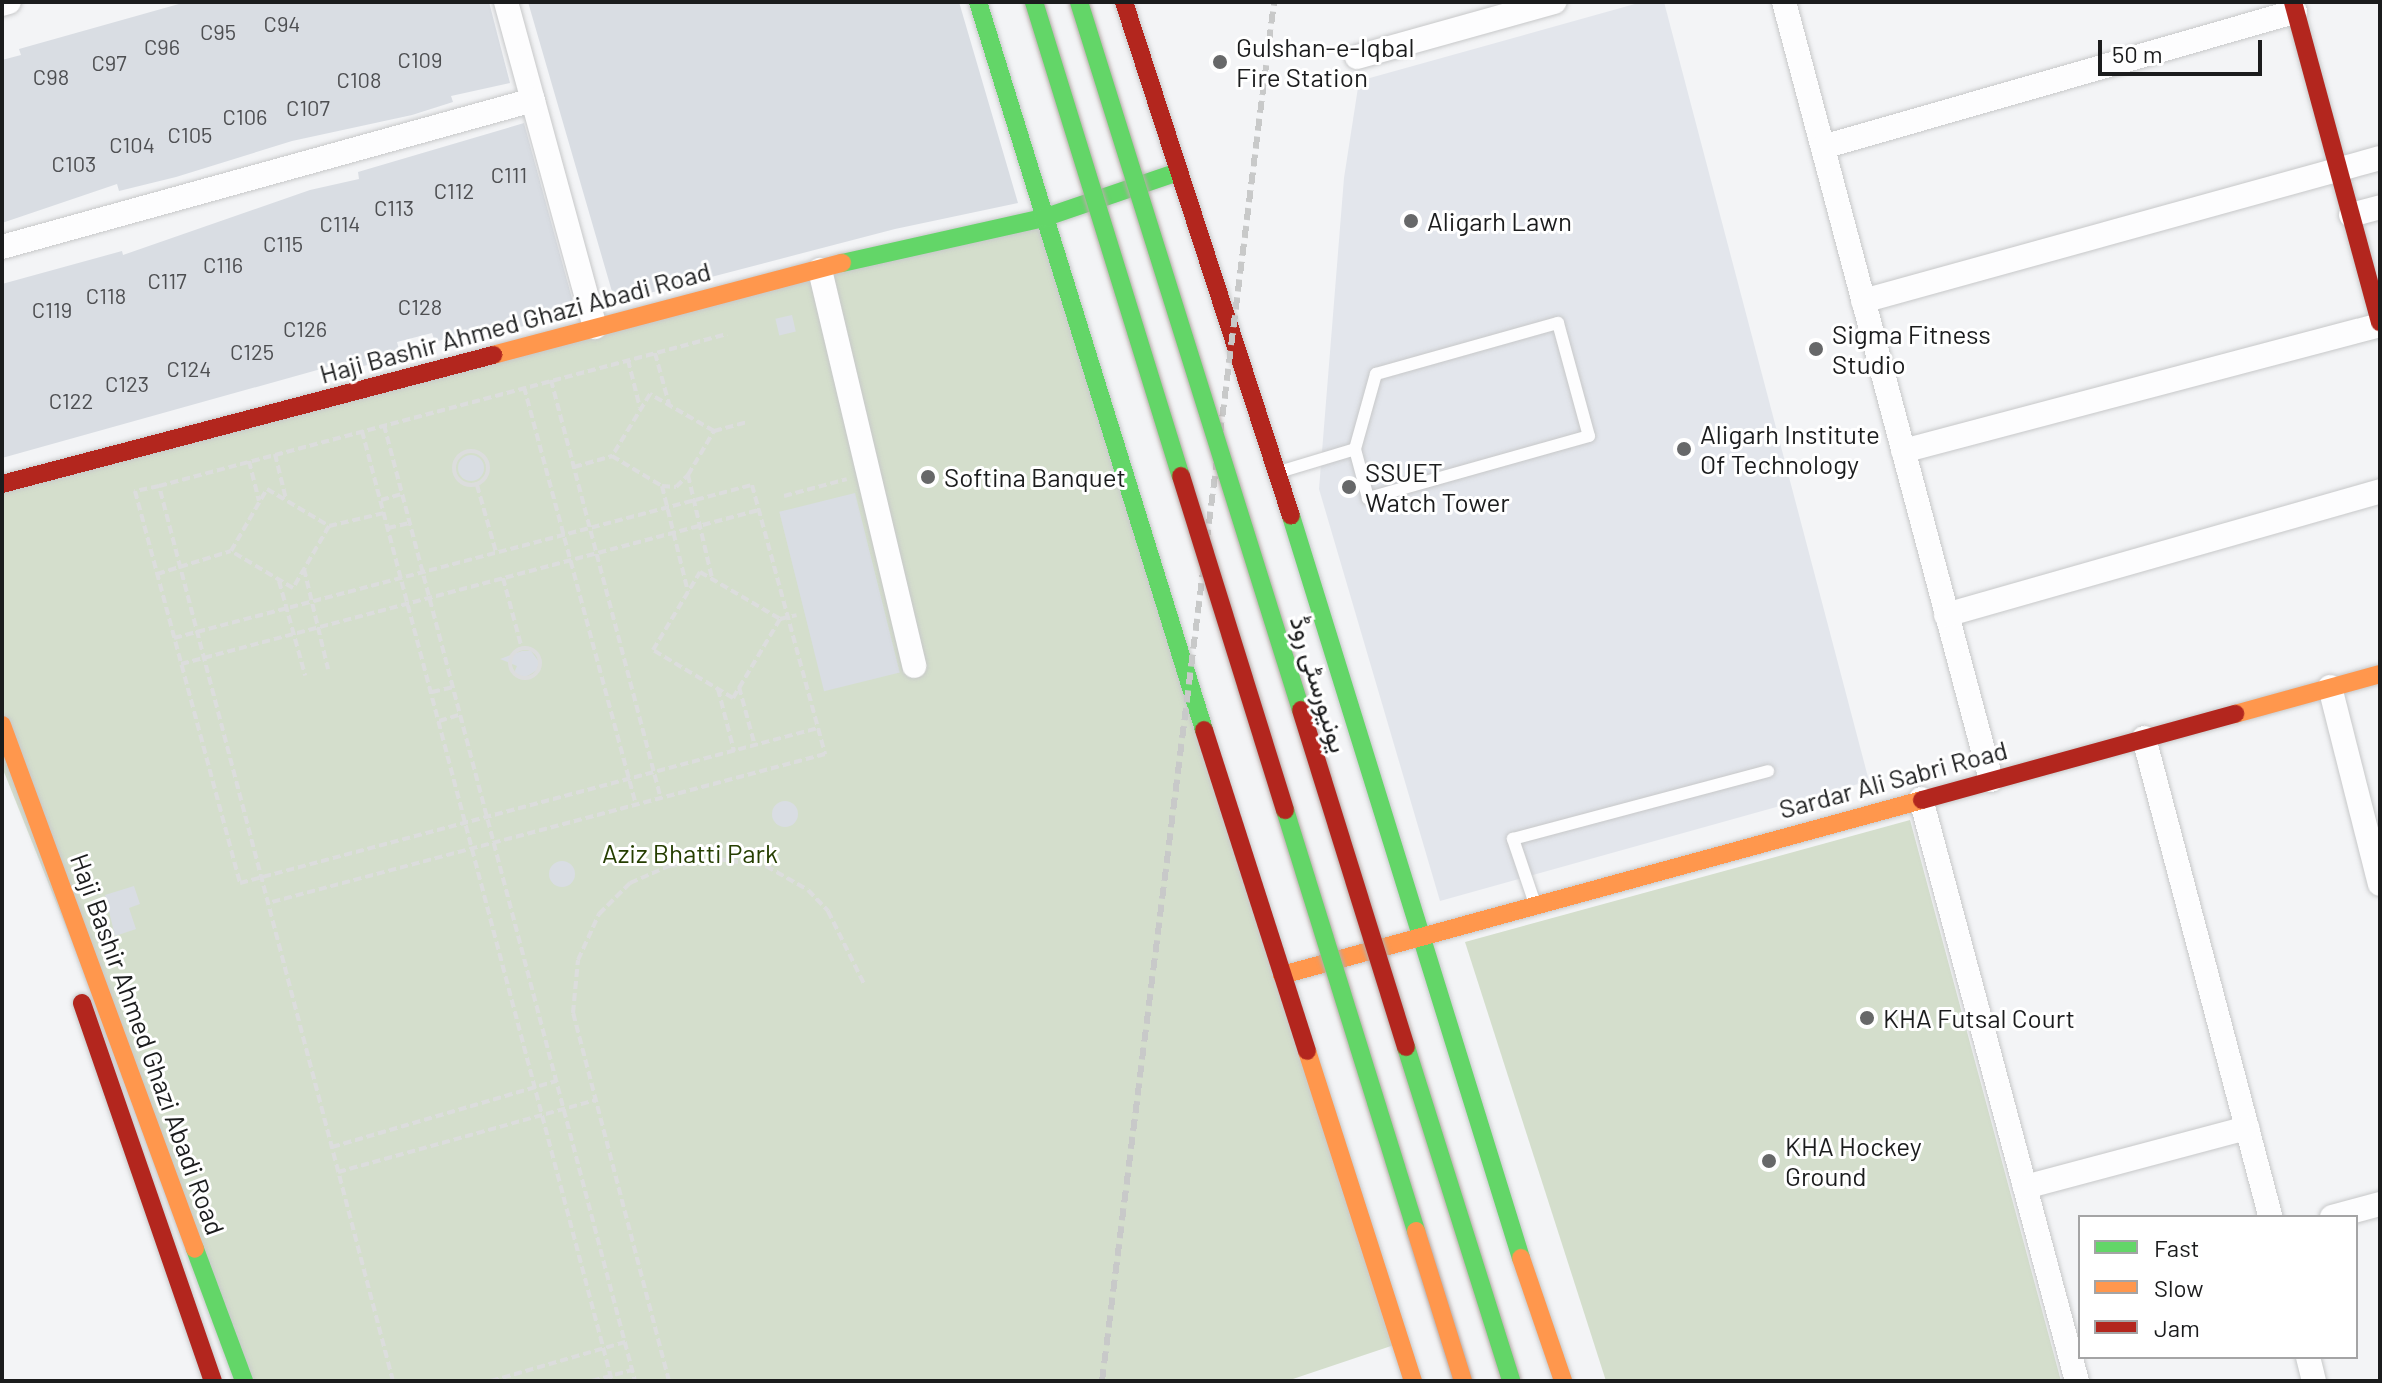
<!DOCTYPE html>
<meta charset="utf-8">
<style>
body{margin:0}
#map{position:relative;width:2382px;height:1383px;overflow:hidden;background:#f3f4f6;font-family:Barlow,Vazirmatn,sans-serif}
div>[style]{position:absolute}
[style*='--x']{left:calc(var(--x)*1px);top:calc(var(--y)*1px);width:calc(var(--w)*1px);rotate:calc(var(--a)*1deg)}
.built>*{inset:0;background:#e3e6ec}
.green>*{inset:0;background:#d4decc}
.building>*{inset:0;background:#d9dde3;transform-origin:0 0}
.round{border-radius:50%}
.path>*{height:4px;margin-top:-2px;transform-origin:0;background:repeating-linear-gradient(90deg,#dcdddd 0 8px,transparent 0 12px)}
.path>.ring{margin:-2px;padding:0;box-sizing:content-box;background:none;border:4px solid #dcdddd;border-radius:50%}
.roads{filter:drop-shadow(0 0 2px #c7c8c9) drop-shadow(0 0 2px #c7c8c9)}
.lane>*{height:12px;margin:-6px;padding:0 6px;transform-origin:6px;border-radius:6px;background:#fdfdfe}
.street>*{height:24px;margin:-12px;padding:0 12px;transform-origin:12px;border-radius:12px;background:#fdfdfe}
.fast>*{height:18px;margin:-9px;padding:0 9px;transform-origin:9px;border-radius:9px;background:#63d668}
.slow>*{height:18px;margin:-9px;padding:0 9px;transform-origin:9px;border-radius:9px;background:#ff974d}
.jam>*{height:18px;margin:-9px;padding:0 9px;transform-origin:9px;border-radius:9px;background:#b3261e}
.rail>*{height:6px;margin-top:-3px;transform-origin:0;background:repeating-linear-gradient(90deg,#c8c9c9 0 12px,transparent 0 18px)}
.bridges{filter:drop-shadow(0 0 2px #b6aba8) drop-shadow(0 0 2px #b6aba8)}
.fast-bridge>*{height:18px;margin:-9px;padding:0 9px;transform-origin:9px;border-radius:9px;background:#63d668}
.slow-bridge>*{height:18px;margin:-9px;padding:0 9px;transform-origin:9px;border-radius:9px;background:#ff974d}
.jam-bridge>*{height:18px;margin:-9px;padding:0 9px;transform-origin:9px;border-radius:9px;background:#b3261e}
.dots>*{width:22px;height:22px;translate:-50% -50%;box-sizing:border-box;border:4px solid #fff;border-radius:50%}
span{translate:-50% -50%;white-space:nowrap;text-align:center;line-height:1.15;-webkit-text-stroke:6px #fff;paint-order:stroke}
.number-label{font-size:22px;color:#4e4f52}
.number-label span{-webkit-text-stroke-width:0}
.poi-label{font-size:26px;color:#1b1c1d}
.left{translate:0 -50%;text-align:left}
.street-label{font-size:26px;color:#1b1c1d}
.park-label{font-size:26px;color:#253e00}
.frame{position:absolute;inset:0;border:4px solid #1b1c1d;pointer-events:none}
.legend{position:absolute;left:2078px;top:1215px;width:280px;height:144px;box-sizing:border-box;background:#fff;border:2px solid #a4a4a5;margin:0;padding:10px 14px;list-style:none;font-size:24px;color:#1b1c1d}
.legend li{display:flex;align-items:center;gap:16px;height:40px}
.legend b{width:40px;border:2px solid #a4a4a5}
.scale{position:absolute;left:2098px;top:40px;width:164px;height:36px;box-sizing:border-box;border:4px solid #1b1c1d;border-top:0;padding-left:10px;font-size:24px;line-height:28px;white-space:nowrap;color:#1b1c1d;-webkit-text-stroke:6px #fff;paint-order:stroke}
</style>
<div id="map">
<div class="built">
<div style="clip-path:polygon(1642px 2px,1664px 2px,1869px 781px,1440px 901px,1319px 489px,1344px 178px,1359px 81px)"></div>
</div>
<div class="green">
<div style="clip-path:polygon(1041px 216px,1400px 1343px,1287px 1381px,248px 1381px,2px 767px,2px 484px)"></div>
<div style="clip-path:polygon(1910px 820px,2061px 1381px,1606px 1381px,1465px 942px)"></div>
</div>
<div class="building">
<div style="clip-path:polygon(186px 2px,489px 2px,510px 83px,451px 96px,453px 102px,412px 115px,292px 141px,176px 177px,119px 191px,117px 184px,2px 223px,2px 60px,21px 55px,19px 49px)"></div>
<div style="clip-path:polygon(528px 2px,959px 2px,1018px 203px,895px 229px,615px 302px)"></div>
<div style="clip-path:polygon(524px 123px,576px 313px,500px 332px,498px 323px,435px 342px,432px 333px,397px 342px,401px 357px,355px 368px,353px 360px,2px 458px,2px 284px,122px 251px,123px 255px,310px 190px,359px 179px,358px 172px)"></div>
<div style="left:792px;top:315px;width:17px;height:17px;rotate:77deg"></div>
<div class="round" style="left:458px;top:455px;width:26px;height:26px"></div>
<div style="left:855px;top:493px;width:185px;height:78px;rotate:76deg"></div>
<div style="clip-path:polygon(522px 651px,531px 651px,539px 662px,537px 670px,526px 677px,513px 675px,517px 666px,500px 659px)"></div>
<div class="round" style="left:772px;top:801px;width:26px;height:26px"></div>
<div class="round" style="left:549px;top:861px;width:26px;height:26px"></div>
<div style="clip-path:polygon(134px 886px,140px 904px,129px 908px,136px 929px,115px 936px,105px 895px)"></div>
</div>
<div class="path">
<div style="--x:655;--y:353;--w:53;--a:74.6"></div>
<div style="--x:628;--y:360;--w:49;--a:76"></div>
<div style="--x:551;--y:380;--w:432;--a:75.3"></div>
<div style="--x:524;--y:387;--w:432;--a:75"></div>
<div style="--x:384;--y:425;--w:988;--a:75.29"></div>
<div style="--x:362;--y:431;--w:982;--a:75.26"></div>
<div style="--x:714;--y:431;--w:35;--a:-15"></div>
<div class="ring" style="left:454px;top:451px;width:30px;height:30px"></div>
<div style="--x:275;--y:454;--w:46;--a:76.3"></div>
<div style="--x:249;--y:461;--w:41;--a:76"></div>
<div style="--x:574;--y:467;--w:40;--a:-16"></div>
<div style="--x:688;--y:475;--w:106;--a:76.9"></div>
<div style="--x:477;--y:485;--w:70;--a:74.2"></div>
<div style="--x:159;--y:486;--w:25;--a:168"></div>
<div style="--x:135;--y:491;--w:406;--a:75"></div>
<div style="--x:240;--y:883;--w:598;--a:-15.01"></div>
<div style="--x:662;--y:486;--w:14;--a:4"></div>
<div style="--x:676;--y:487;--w:17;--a:-45"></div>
<div style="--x:688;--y:475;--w:51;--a:-59.4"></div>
<div style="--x:714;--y:431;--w:74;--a:-150"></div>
<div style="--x:650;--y:394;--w:73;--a:121.5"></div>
<div style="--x:612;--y:456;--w:58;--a:31"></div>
<div style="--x:662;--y:486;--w:109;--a:76.2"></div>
<div style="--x:267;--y:489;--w:72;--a:30.8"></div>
<div style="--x:329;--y:526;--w:72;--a:120.1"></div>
<div style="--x:293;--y:588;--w:72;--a:-149.2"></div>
<div style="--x:231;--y:551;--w:72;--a:-59.9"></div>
<div style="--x:784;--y:496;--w:65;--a:-15.1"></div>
<div style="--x:381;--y:500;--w:22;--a:-16"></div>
<div style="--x:329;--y:526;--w:57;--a:-13.3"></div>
<div style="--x:388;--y:528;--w:22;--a:-13"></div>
<div style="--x:304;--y:569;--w:103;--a:76.5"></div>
<div style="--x:700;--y:572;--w:93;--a:30.4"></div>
<div style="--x:780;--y:619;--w:92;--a:120.7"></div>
<div style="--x:733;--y:698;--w:93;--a:-149"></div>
<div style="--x:653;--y:650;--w:91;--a:-58.9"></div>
<div style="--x:157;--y:574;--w:77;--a:-17.3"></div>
<div style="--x:503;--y:578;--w:73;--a:75"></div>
<div style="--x:279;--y:581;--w:98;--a:74.5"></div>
<div style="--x:780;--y:619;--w:17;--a:-13"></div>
<div style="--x:174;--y:638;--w:598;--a:-14.83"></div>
<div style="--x:752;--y:485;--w:279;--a:74.8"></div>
<div style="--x:825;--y:754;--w:577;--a:165.02"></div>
<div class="ring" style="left:510px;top:648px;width:26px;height:26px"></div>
<div style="--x:181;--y:664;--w:598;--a:-14.92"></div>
<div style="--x:739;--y:687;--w:61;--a:74.8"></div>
<div style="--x:718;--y:689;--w:64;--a:75.5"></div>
<div style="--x:432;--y:692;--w:22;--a:-13"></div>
<div style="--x:439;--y:721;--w:21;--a:-17"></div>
<div style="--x:332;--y:1147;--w:234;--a:-16.4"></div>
<div style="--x:338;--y:1172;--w:268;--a:-15.6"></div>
<div style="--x:393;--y:1381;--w:925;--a:-104.65"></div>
<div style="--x:159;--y:486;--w:588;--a:-14.98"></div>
<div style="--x:491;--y:1381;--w:140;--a:-16.2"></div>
<div style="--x:592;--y:1381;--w:41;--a:-15.4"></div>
<div style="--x:669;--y:1381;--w:380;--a:-104.6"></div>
<div style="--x:573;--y:1013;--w:53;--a:-84.6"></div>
<div style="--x:578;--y:960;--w:51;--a:-65.5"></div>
<div style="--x:599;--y:914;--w:44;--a:-45"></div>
<div style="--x:630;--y:883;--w:43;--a:-23.6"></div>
<div style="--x:669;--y:866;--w:49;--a:-8.1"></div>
<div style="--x:718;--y:859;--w:49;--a:8.3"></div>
<div style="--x:766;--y:866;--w:48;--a:29.7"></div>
<div style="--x:808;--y:890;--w:29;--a:46"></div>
<div style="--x:828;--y:911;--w:81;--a:63.7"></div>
</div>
<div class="roads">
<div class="lane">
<div style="--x:1279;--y:472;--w:79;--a:-16.8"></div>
<div style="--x:1355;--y:449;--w:78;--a:-74.4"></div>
<div style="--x:1376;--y:374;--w:189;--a:-15.7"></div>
<div style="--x:1558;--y:323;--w:117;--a:74.7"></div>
<div style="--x:1589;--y:436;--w:230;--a:164.3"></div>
<div style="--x:1368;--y:498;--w:51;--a:-104.9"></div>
<div style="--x:1535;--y:904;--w:69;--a:-108.7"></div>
<div style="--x:1513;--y:839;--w:264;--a:-14.9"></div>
</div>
<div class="street">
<div style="--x:506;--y:2;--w:337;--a:74.7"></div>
<div style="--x:1784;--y:2;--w:805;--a:75.1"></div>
<div style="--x:2;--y:4;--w:7;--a:-16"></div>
<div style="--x:1357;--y:57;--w:205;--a:-15.6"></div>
<div style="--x:1823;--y:147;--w:491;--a:-16"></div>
<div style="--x:2351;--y:215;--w:30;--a:-15"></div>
<div style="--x:2;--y:247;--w:551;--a:-15.47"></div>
<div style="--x:820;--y:270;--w:407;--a:76.6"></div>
<div style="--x:1863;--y:301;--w:536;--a:-15.46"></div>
<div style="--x:1903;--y:451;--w:493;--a:-14.8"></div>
<div style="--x:1946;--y:615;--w:451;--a:-15.9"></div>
<div style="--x:2330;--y:687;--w:203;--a:75.8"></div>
<div style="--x:2144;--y:738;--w:496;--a:75.2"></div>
<div style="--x:1921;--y:799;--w:603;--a:75"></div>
<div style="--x:2025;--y:1187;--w:230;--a:-14.9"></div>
<div style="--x:2332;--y:1217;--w:50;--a:-15.2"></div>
<div style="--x:2308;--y:1357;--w:25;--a:76"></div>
</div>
<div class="fast">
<div style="--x:978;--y:2;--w:762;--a:72.75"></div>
<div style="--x:842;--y:263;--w:206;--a:-12.6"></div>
<div style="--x:1043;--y:218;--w:143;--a:-18.8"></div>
<div style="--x:1291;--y:516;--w:777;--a:72.78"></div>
<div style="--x:195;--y:1249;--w:141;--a:69.6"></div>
</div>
<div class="slow">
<div style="--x:493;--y:355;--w:361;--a:-14.8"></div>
<div style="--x:2235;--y:714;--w:150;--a:-15.4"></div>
<div style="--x:2;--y:725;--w:558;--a:69.78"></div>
<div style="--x:1282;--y:975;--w:663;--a:-15.29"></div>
<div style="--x:1307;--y:1051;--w:347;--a:72.2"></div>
<div style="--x:1521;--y:1258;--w:130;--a:71.1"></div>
</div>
<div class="jam">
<div style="--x:1124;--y:2;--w:540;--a:72"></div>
<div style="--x:2293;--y:2;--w:332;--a:74.8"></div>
<div style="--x:2;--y:484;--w:508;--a:-14.72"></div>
<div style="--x:1204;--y:730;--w:337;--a:72.2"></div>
<div style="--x:1922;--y:800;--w:325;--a:-15.4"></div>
<div style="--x:82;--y:1003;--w:400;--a:70.9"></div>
</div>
</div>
<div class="rail">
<div style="--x:1102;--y:1381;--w:1390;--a:-82.89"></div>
</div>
<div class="bridges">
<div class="fast-bridge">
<div style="--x:1034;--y:2;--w:496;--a:72.8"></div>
<div style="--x:1079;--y:2;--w:742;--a:72.59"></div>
<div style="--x:1285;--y:810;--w:441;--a:72.7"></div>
<div style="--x:1406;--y:1047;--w:350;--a:72.5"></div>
</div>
<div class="slow-bridge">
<div style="--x:1416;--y:1231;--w:157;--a:72.6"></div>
</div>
<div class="jam-bridge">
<div style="--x:1181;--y:476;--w:350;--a:72.7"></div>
<div style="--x:1301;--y:710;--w:353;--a:72.7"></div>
</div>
</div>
<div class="dots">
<div style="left:1220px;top:62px;background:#676869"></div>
<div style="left:1411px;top:221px;background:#676869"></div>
<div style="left:1816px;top:349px;background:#676869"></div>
<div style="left:1684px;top:449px;background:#676869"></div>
<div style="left:928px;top:477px;background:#676869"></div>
<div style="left:1349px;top:487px;background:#676869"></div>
<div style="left:1867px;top:1018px;background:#676869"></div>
<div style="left:1769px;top:1161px;background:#676869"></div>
</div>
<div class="number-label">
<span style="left:282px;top:24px">C94</span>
<span style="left:218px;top:32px">C95</span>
<span style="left:162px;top:47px">C96</span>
<span style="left:420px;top:60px">C109</span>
<span style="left:109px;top:63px">C97</span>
<span style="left:51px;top:77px">C98</span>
<span style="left:359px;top:80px">C108</span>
<span style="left:308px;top:108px">C107</span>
<span style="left:245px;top:117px">C106</span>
<span style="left:190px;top:135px">C105</span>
<span style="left:132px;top:145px">C104</span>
<span style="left:74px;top:164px">C103</span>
<span style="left:509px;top:175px">C111</span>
<span style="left:454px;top:191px">C112</span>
<span style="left:394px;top:208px">C113</span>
<span style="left:340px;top:224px">C114</span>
<span style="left:283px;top:244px">C115</span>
<span style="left:223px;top:265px">C116</span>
<span style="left:167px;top:281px">C117</span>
<span style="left:106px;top:296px">C118</span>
<span style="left:420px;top:307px">C128</span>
<span style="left:52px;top:310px">C119</span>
<span style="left:305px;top:329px">C126</span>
<span style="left:252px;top:352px">C125</span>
<span style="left:189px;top:369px">C124</span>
<span style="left:127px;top:384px">C123</span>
<span style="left:71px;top:401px">C122</span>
</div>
<div class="poi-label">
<span class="left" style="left:1236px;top:62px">Gulshan-e-Iqbal<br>Fire Station</span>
<span class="left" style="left:1427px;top:221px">Aligarh Lawn</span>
<span class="left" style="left:1832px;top:349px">Sigma Fitness<br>Studio</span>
<span class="left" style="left:1700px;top:449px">Aligarh Institute<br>Of Technology</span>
<span class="left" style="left:1365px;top:487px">SSUET<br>Watch Tower</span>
<span class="left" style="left:944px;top:477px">Softina Banquet</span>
<span class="left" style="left:1883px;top:1018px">KHA Futsal Court</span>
<span class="left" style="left:1785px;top:1161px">KHA Hockey<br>Ground</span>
</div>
<div class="street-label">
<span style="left:515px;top:322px;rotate:-15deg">Haji Bashir Ahmed Ghazi Abadi Road</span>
<span style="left:1320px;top:684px;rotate:73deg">یونیورسٹی روڈ</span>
<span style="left:1893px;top:779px;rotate:-15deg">Sardar Ali Sabri Road</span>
<span style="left:148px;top:1044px;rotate:70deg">Haji Bashir Ahmed Ghazi Abadi Road</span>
</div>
<div class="park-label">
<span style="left:690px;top:853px">Aziz Bhatti Park</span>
</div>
<div class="frame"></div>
<ul class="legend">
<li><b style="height:10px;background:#63d668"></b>Fast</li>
<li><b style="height:10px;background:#ff974d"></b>Slow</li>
<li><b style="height:10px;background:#b3261e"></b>Jam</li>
</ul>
<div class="scale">50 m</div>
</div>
